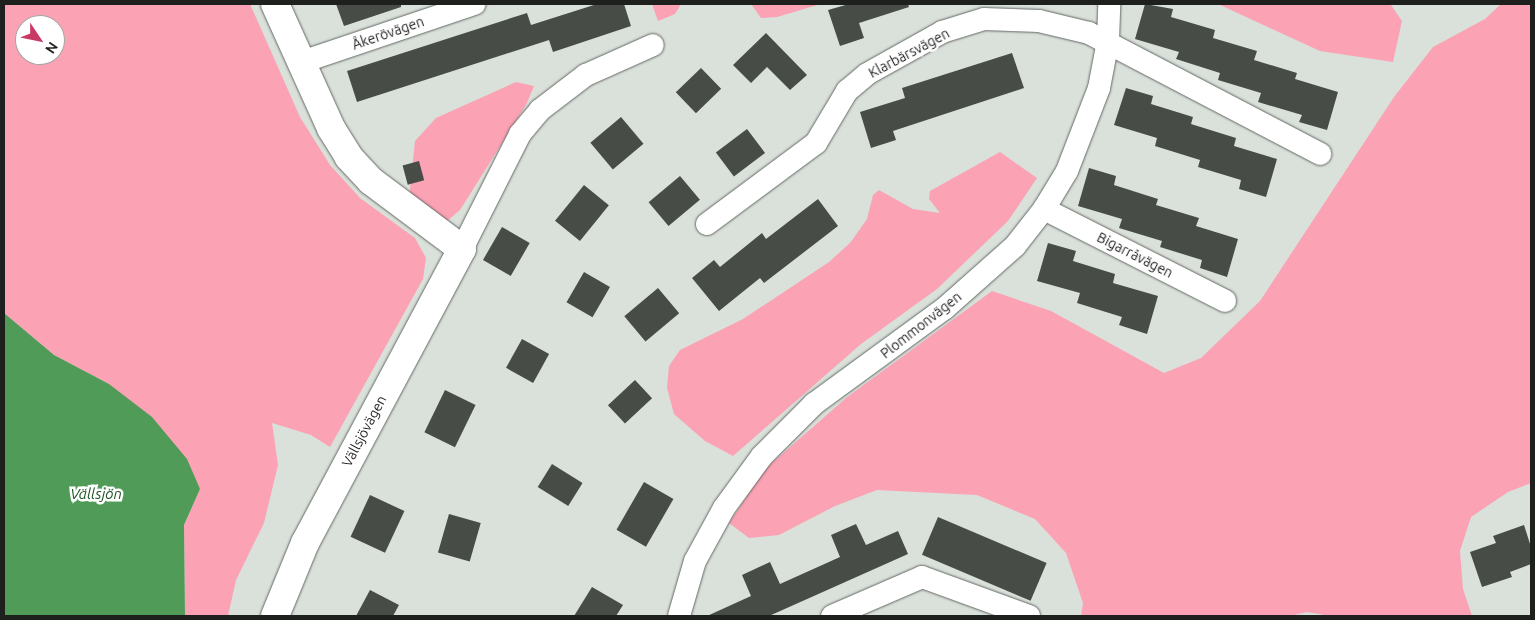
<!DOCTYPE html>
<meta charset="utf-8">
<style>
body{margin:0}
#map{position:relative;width:1535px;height:620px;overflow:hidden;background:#dae0da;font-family:Ubuntu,sans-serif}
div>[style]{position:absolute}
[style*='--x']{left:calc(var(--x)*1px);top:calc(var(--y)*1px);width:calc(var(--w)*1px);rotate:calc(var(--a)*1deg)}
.green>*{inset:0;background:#fba2b4}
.water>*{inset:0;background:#519b59}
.building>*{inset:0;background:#474c47;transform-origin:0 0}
.roads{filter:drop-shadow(0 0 1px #626863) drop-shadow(0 0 1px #626863)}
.street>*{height:22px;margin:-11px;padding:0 11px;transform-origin:11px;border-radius:11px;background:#fff}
.secondary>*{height:28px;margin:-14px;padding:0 14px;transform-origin:14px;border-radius:14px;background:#fff}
span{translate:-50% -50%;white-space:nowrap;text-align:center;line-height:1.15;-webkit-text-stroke:5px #fff;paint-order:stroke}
.street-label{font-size:14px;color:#1e201e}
.water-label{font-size:15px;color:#1f5326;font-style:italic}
.frame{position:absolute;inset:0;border:5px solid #1e201e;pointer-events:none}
.north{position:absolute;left:15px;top:15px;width:50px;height:50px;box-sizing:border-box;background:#fff;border:1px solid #a5a6a5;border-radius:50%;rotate:124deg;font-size:14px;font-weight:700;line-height:20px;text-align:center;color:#1e201e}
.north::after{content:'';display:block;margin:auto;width:18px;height:22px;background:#c83a65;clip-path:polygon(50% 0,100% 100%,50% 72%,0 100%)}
</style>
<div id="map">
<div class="green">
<div style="clip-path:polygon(evenodd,4px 4px,250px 4px,300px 117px,330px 165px,360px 198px,415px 238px,426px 258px,423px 279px,330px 447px,311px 435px,272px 423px,278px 465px,264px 523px,236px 580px,228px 616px,185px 616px,184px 525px,200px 489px,109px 384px,54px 355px,4px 313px,4px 4px,25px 25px,55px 25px,55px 55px,25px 55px,25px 25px)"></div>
<div style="clip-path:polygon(652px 4px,681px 4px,675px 14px,658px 21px)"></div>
<div style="clip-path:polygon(751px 4px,821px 4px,777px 17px,761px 18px)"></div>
<div style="clip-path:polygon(1218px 4px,1391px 5px,1402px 21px,1393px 62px,1320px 51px)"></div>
<div style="clip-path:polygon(1501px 4px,1531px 4px,1531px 483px,1508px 492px,1471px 517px,1460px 551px,1463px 589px,1472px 616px,1330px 616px,1307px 612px,1290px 616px,1081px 616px,1083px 603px,1066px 553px,1035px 519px,977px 495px,877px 490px,835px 506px,779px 535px,749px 538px,729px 523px,765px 469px,846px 398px,992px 291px,1051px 311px,1164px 373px,1201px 358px,1260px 301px,1394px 97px,1433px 47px,1485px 19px)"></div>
<div style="clip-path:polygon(516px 82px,534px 86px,526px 105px,460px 210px,446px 222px,409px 199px,415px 141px,436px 118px)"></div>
<div style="clip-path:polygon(1000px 152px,1037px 178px,1008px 221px,937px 289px,861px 344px,733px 456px,705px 441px,674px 414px,667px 388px,669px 366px,680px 350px,743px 319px,829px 262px,850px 243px,867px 219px,873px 195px,879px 190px,913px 209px,940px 213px,929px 199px,930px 191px)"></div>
</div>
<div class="water">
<div style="clip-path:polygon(4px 313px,54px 355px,109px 384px,152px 417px,187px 459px,200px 489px,184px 525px,185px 616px,4px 616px)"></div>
</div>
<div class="building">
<div style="clip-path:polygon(336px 4px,401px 4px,401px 7px,344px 26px)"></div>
<div style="clip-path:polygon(597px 4px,624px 4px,631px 26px,553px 52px,549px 40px,357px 102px,347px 71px,527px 13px,531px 25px)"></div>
<div style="clip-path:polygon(849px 4px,908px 4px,909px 7px,859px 23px,864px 38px,840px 46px,828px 10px)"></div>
<div style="clip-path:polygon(1145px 4px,1173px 9px,1171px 17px,1215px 30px,1213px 38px,1257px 51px,1254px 60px,1297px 73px,1295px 79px,1338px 92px,1327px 130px,1299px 122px,1302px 115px,1258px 102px,1261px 93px,1218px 80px,1220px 73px,1176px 59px,1179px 52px,1135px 39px)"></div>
<div style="clip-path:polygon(766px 33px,807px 75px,790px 90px,767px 67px,751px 83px,733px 65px)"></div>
<div style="clip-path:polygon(1012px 53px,1024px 88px,893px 131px,896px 140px,871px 148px,860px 112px,905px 98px,902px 88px)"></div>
<div style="left:701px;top:68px;width:29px;height:35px;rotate:46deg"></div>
<div style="clip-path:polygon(1126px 88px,1153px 96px,1151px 104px,1193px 117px,1191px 124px,1236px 138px,1234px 146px,1277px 159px,1266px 197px,1239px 189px,1241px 180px,1198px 167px,1200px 160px,1155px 146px,1157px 138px,1114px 125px)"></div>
<div style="left:621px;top:117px;width:35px;height:40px;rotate:50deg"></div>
<div style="left:747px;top:129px;width:30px;height:39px;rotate:53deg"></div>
<div style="left:419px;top:161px;width:20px;height:17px;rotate:75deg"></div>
<div style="clip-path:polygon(1089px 168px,1116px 176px,1114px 185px,1158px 199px,1156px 205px,1199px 218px,1196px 226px,1238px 239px,1227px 277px,1200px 268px,1202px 260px,1160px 247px,1162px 241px,1119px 228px,1122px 219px,1078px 206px)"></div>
<div style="left:680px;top:176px;width:31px;height:41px;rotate:50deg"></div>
<div style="left:584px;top:185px;width:32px;height:46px;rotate:39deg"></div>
<div style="clip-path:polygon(818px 199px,838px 226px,764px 283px,760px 278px,719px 311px,692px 278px,714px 260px,720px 267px,762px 233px,766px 239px)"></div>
<div style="left:502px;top:227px;width:32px;height:38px;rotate:30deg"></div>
<div style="clip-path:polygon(1048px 243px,1076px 251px,1073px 261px,1115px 274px,1113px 283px,1158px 296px,1147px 334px,1119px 325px,1122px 317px,1077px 303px,1080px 293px,1037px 281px)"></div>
<div style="left:584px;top:272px;width:30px;height:35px;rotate:30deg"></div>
<div style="left:658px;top:288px;width:33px;height:44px;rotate:50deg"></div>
<div style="left:522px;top:339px;width:31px;height:33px;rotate:29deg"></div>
<div style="left:635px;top:380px;width:25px;height:37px;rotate:47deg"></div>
<div style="left:445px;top:390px;width:34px;height:47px;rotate:26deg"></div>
<div style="left:552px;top:464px;width:36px;height:27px;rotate:32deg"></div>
<div style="left:644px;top:482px;width:34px;height:55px;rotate:30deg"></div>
<div style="left:370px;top:495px;width:38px;height:46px;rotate:25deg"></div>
<div style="left:449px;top:514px;width:33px;height:40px;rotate:16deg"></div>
<div style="left:938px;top:517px;width:118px;height:41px;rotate:23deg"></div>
<div style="clip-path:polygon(856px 524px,866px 545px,898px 531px,908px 554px,769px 616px,707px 616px,751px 596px,742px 575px,770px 562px,780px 584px,840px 557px,831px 535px)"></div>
<div style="clip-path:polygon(1524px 525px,1531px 547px,1531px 564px,1510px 572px,1512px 577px,1482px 587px,1470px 552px,1496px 543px,1493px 536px)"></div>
<div style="clip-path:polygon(592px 587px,623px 605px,616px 616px,574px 616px)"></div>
<div style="clip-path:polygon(370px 590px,399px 605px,393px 616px,356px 616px)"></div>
</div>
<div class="roads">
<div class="street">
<div style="--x:302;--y:62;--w:182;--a:-18.6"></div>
<div style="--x:1044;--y:209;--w:203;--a:26.9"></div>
<div style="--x:707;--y:224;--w:136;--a:-36.6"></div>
<div style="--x:816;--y:143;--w:61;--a:-59.2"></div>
<div style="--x:847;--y:91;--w:26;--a:-40"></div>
<div style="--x:867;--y:74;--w:86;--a:-29.2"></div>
<div style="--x:942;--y:32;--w:44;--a:-17.2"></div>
<div style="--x:984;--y:19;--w:55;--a:2.1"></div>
<div style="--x:1039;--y:21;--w:51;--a:13.5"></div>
<div style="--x:1089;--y:33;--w:261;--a:27.6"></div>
<div style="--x:462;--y:249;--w:129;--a:-63.2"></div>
<div style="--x:520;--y:134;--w:31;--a:-50"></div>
<div style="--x:540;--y:110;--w:58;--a:-37.3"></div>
<div style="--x:586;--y:75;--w:73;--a:-24.1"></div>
<div style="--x:679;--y:616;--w:57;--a:-73.8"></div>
<div style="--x:695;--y:561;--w:60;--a:-61.3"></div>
<div style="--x:724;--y:508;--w:64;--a:-53.8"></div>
<div style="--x:762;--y:456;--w:74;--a:-45"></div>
<div style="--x:814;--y:404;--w:161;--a:-36.2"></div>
<div style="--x:944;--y:309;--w:95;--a:-41.6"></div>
<div style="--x:1015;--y:246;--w:47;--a:-51.9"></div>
<div style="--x:1044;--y:209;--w:44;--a:-58.8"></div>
<div style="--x:1067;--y:171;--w:89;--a:-68.9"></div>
<div style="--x:1099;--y:88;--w:48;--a:-79.2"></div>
<div style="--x:1108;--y:41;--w:37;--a:-88"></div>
<div style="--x:832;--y:616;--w:98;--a:-23.4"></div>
<div style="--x:922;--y:577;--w:114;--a:20"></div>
</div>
<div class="secondary">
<div style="--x:275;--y:616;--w:79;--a:-67.7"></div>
<div style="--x:305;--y:543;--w:333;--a:-61.9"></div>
<div style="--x:462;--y:249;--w:114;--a:-143.2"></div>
<div style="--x:371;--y:181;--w:33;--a:-133"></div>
<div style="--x:349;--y:157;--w:34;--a:-122"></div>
<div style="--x:331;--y:128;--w:136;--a:-114.3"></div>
</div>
</div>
<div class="street-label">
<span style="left:388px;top:33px;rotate:-19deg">Åkerövägen</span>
<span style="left:909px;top:53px;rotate:-28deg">Klarbärsvägen</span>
<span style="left:1135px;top:255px;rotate:27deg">Bigarråvägen</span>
<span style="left:921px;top:325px;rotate:-38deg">Plommonvägen</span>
<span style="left:364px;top:431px;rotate:-62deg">Vällsjövägen</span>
</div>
<div class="water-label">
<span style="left:96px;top:494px">Vällsjön</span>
</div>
<div class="frame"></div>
<div class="north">N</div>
</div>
